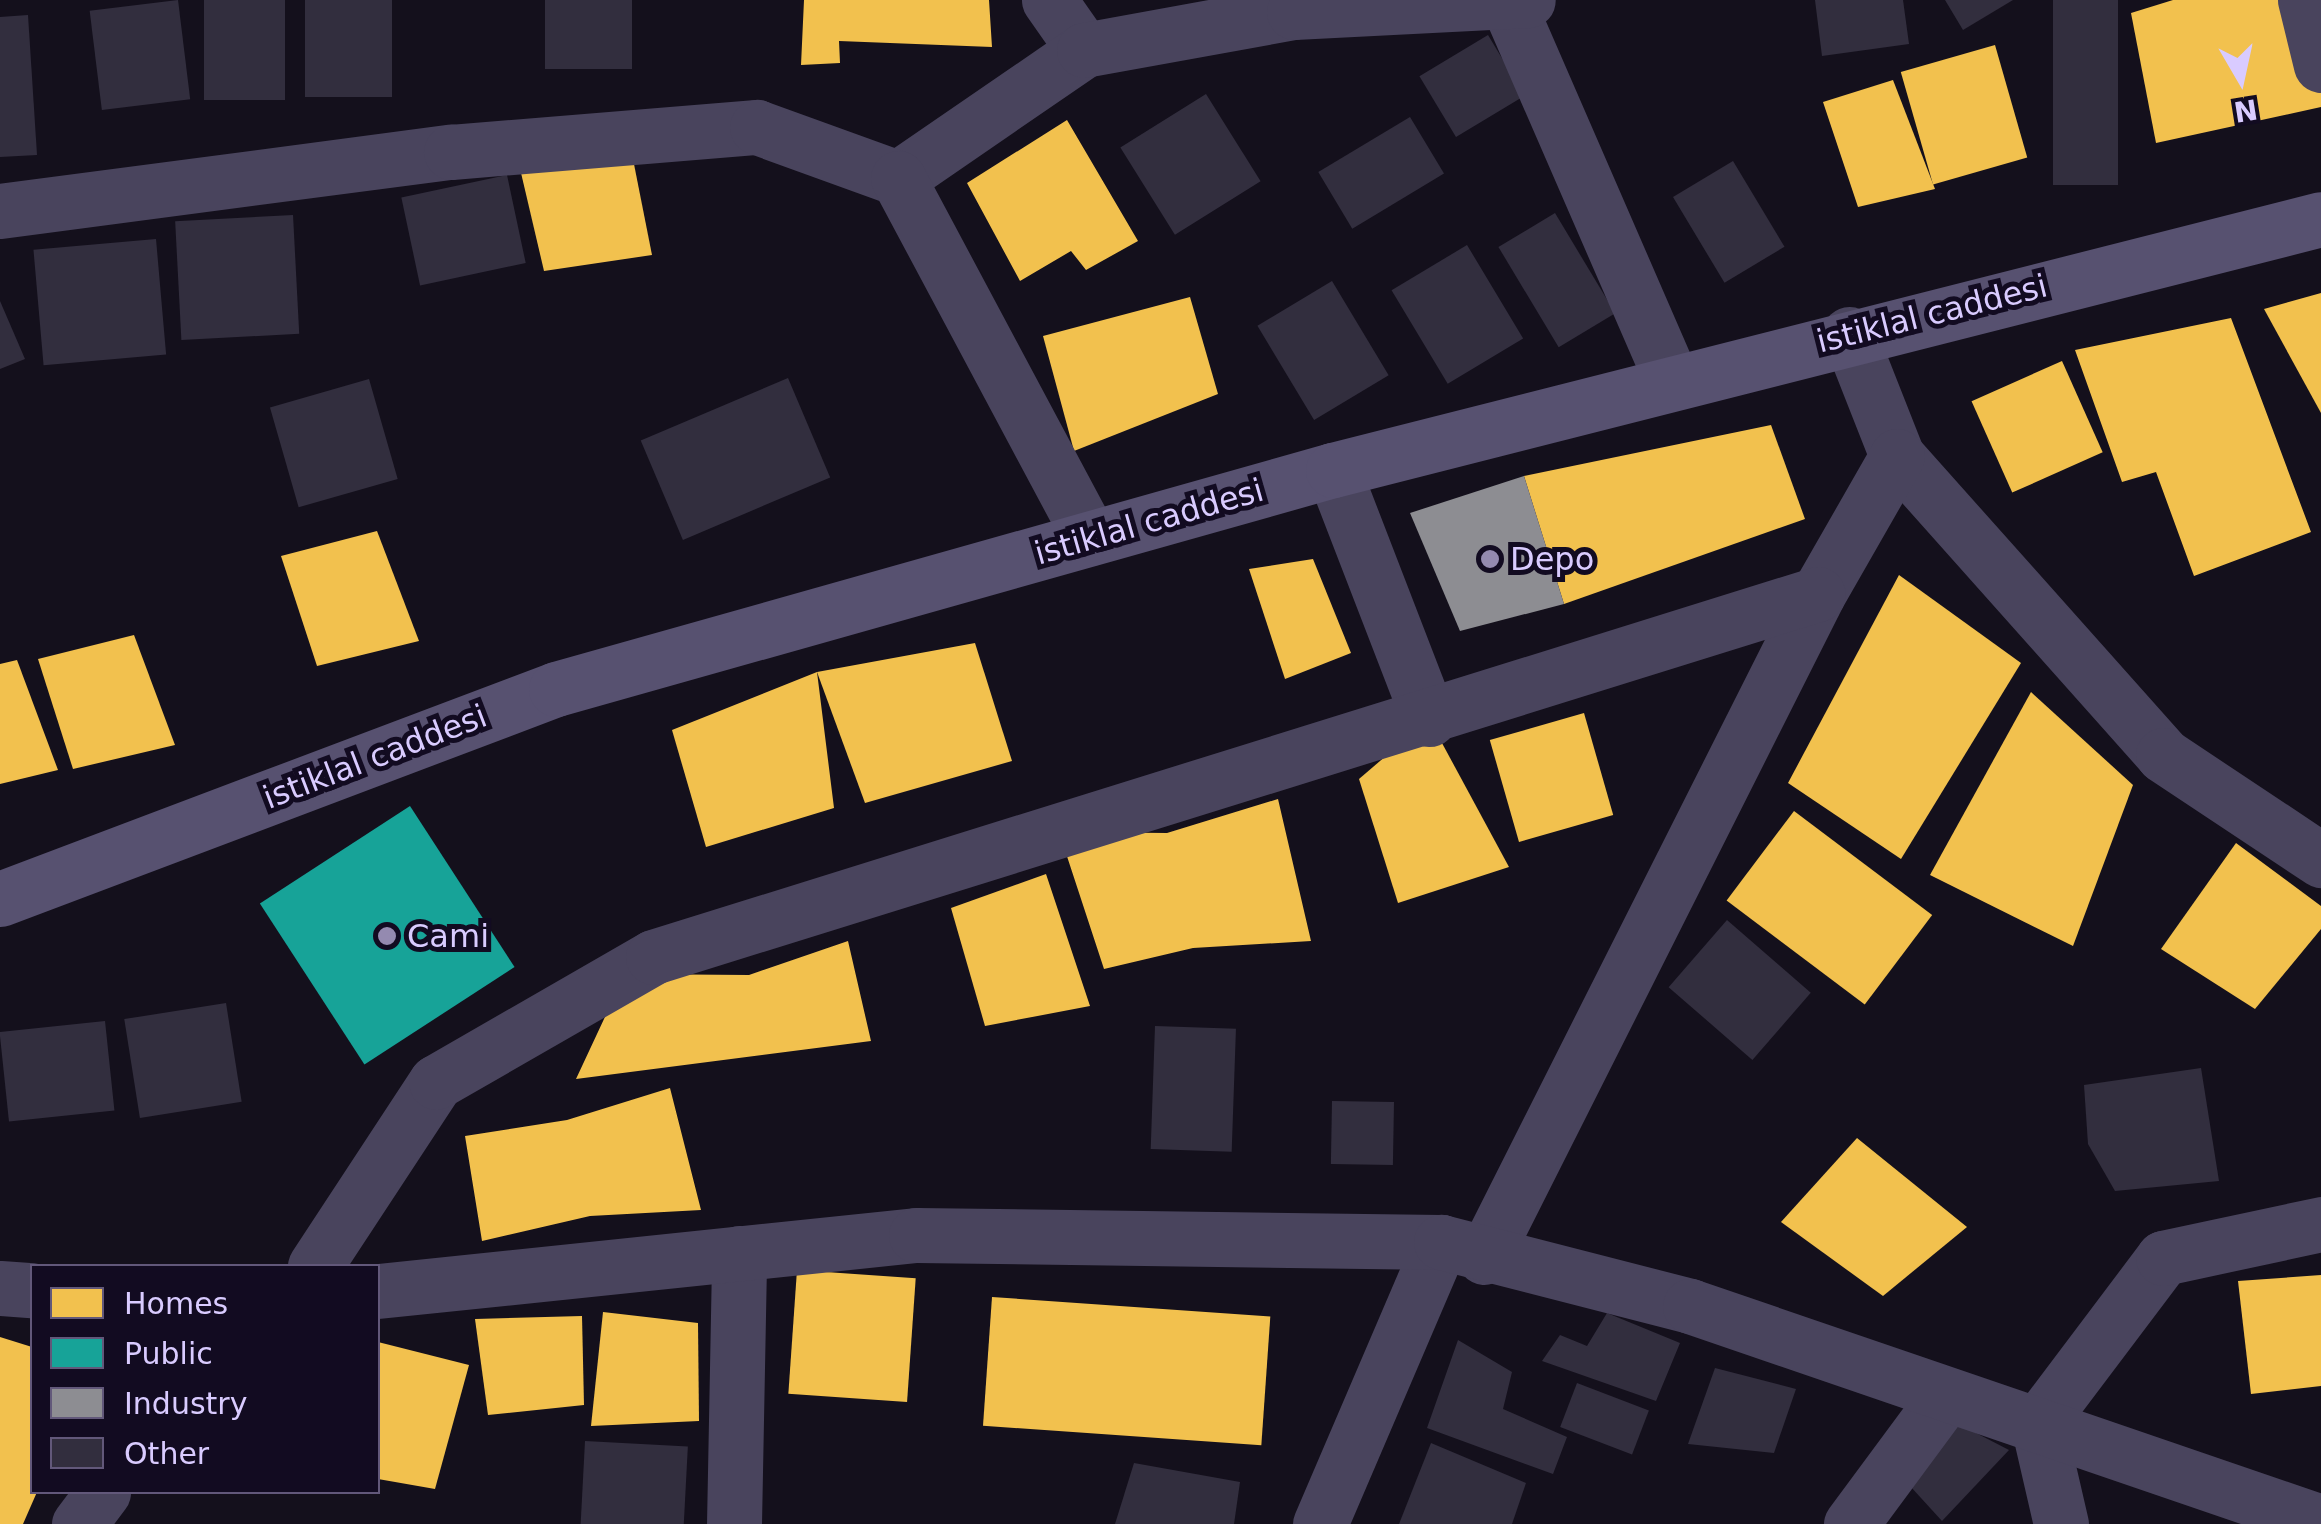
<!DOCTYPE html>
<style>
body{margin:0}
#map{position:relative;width:2321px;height:1524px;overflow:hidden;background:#14101c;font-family:"DejaVu Sans",sans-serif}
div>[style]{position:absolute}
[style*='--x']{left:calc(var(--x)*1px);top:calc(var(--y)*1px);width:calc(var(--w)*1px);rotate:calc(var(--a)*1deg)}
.homes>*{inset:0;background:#f2c14e;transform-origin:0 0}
.public>*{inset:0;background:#17a398;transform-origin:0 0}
.industry>*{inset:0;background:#8d8d92}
.building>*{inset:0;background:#322e3e;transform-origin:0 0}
.minor>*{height:55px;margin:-27.5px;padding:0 27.5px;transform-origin:27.5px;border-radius:27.5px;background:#49445d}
.tertiary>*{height:55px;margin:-27.5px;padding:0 27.5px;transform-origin:27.5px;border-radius:27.5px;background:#49445d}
.secondary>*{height:55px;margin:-27.5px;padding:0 27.5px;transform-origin:27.5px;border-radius:27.5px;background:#575170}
.dots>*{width:28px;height:28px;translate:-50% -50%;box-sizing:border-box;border:5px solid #120b21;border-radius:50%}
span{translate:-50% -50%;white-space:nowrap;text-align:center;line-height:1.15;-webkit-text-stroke:10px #120b21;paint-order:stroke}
.street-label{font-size:32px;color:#d9cbff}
.poi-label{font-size:32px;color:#d9cbff}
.left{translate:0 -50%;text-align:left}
.legend{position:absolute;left:30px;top:1264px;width:350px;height:230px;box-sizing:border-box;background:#120b21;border:2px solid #62587a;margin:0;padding:12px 18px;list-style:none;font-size:30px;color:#d9cbff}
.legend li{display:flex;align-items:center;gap:20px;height:50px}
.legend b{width:50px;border:2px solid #62587a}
.north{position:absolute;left:2191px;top:30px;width:100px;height:100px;-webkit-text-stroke:8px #120b21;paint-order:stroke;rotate:171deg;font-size:28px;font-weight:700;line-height:40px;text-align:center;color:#d9cbff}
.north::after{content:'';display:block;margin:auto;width:35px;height:45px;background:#d9cbff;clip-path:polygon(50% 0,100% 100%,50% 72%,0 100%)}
</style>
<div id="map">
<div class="homes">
<div style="clip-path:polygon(804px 0,989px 0,992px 47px,839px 41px,840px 63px,801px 65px)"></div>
<div style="clip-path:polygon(2173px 0,2281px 0,2321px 84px,2321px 107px,2156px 143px,2131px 13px)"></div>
<div style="left:1995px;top:45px;width:117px;height:98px;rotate:74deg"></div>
<div style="clip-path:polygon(1893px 80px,1935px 189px,1858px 207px,1823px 102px)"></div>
<div style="clip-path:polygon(1067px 120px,1138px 241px,1086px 270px,1071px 251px,1020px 281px,967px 183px)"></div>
<div style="clip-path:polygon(631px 149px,652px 255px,544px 271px,518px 160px)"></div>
<div style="clip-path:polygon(2321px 293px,2321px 413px,2264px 309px)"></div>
<div style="clip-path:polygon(1190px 297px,1218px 394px,1074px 451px,1043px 336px)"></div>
<div style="clip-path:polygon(2231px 318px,2311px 532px,2194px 576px,2156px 472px,2122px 482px,2075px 350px)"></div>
<div style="left:2062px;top:361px;width:100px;height:99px;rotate:66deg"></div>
<div style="clip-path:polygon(1771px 425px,1805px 519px,1564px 604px,1524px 476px)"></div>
<div style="clip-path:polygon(377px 531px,419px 641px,317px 666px,281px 556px)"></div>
<div style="clip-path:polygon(1313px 559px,1351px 653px,1285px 679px,1249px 569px)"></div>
<div style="clip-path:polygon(1899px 575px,2021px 663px,1901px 859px,1788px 783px)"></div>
<div style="clip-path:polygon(134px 635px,175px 745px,73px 769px,38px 659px)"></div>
<div style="clip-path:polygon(975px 643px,1012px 761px,865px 803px,817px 672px)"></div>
<div style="clip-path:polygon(17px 660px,58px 770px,0 784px,0 664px)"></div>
<div style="clip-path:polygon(817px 672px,834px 808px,706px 847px,672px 730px)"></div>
<div style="clip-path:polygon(2031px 692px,2133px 785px,2073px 946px,1930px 875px)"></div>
<div style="left:1584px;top:713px;width:106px;height:98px;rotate:74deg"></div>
<div style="clip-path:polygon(1429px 719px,1509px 867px,1398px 903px,1359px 779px)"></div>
<div style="clip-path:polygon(1278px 799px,1311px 941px,1193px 948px,1104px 969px,1059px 832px,1167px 833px)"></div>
<div style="left:1794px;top:811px;width:173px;height:112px;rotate:37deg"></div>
<div style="clip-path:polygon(2236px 843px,2321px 906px,2321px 929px,2255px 1009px,2161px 949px)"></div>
<div style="clip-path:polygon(1046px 874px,1090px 1006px,985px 1026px,951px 908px)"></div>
<div style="clip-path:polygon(848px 941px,871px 1041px,576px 1079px,625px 974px,749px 975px)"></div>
<div style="clip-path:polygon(670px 1088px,701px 1210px,590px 1216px,482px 1241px,465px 1136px,567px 1120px)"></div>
<div style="clip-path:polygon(1857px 1138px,1967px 1227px,1883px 1296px,1781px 1222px)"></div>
<div style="left:797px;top:1270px;width:119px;height:124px;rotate:4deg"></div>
<div style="clip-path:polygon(2321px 1275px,2321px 1386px,2251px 1394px,2238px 1281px)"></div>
<div style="left:992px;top:1297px;width:279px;height:129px;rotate:4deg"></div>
<div style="clip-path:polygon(603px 1312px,698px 1323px,699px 1421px,591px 1426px)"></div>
<div style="clip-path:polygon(582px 1316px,584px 1405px,488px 1415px,475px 1319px)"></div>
<div style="clip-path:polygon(0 1337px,32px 1347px,37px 1492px,23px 1524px,0 1524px)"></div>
<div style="clip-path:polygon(378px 1342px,469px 1365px,435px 1489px,378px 1479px)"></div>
</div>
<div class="public">
<div style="left:410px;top:806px;width:192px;height:179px;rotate:57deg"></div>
</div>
<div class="industry">
<div style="clip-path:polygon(1524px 476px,1564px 604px,1460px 631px,1410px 513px)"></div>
</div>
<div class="building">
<div style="left:178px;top:0;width:100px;height:89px;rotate:83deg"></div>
<div style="left:204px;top:0;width:81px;height:100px"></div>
<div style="left:305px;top:0;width:87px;height:97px"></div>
<div style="left:545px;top:0;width:87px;height:69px"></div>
<div style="clip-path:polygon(1815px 0,1903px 0,1909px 44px,1822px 56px)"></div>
<div style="clip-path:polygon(1945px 0,2013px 0,1963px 30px)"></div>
<div style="left:2053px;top:0;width:65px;height:185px"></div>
<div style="clip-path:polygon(28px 15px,37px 155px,0 157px,0 17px)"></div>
<div style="left:1488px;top:35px;width:71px;height:80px;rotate:59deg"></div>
<div style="left:1206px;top:94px;width:103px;height:101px;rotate:58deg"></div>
<div style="left:1410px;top:117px;width:66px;height:107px;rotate:59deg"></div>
<div style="left:1733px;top:161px;width:100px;height:70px;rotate:59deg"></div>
<div style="left:507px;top:175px;width:90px;height:108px;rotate:78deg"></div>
<div style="left:1555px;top:213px;width:117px;height:66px;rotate:59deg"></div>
<div style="left:293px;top:215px;width:119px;height:118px;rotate:87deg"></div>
<div style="left:156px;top:239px;width:116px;height:123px;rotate:85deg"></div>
<div style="left:1467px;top:245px;width:109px;height:88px;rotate:59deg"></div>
<div style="left:1332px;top:281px;width:110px;height:87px;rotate:59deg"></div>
<div style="clip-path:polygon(0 301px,25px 359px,0 369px)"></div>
<div style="left:788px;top:378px;width:108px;height:160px;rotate:67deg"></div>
<div style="left:369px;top:379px;width:104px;height:103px;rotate:74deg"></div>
<div style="left:1727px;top:920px;width:111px;height:89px;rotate:41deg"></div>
<div style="left:226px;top:1003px;width:100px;height:103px;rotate:81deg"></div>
<div style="left:105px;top:1021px;width:90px;height:106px;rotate:84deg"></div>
<div style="left:1155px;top:1026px;width:81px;height:123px;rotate:2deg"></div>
<div style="clip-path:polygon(2201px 1068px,2219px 1181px,2115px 1191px,2088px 1144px,2084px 1085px)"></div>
<div style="left:1332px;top:1101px;width:62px;height:63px;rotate:1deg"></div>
<div style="clip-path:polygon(1607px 1313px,1680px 1343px,1656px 1401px,1542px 1361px,1560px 1335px,1587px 1346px)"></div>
<div style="clip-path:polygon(1458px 1340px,1512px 1372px,1503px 1409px,1567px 1437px,1553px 1474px,1427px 1428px)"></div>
<div style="clip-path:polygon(1715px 1368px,1796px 1389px,1774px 1453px,1688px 1444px)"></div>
<div style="left:1577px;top:1383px;width:77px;height:47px;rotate:21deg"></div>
<div style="clip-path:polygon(1945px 1417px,2009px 1450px,1942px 1521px,1900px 1475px)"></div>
<div style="left:585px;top:1441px;width:103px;height:84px;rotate:3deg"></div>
<div style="clip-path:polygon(1431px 1443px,1526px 1483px,1512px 1524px,1399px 1524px)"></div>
<div style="clip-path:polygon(1134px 1463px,1240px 1482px,1234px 1524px,1115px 1524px)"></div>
</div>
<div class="minor">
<div style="--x:1049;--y:0;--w:61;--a:55"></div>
<div style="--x:2305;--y:0;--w:67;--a:76.2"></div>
<div style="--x:1509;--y:6;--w:408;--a:66.5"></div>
<div style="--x:898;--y:178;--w:226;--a:-34.5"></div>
<div style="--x:1084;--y:50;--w:213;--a:-10.3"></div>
<div style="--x:1294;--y:12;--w:234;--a:-2.9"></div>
<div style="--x:0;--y:211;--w:455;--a:-7.5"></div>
<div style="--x:451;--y:152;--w:307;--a:-4.7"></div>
<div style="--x:757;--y:127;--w:150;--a:19.9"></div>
<div style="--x:898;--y:178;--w:408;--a:61.9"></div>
<div style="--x:1849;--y:334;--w:131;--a:68.5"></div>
<div style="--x:1897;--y:456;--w:400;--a:48.3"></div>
<div style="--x:2163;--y:755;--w:190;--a:33.6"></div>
<div style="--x:1333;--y:470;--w:267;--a:68.9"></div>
<div style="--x:1484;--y:1257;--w:742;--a:-63.26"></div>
<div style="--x:1818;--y:594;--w:159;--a:-60.2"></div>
<div style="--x:315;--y:1266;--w:220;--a:-56.7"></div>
<div style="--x:436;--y:1082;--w:250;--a:-29.9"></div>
<div style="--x:653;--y:957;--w:1220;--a:-17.31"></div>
<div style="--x:79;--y:1524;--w:40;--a:-53"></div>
<div style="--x:734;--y:1524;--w:271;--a:-88.9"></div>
<div style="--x:1320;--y:1524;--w:307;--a:-66.8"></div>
<div style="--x:1851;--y:1524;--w:158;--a:-53.5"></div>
<div style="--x:2061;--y:1524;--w:103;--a:-103"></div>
<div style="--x:2038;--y:1424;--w:208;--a:-53"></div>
<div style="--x:2163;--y:1258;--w:162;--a:-12.1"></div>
</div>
<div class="tertiary">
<div style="--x:0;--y:1288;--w:32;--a:4"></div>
<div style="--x:378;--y:1291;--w:541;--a:-5.94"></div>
<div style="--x:916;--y:1235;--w:525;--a:0.76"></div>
<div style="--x:1441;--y:1242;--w:257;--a:14.4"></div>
<div style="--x:1690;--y:1306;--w:667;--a:18.9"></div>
</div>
<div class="secondary">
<div style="--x:0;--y:899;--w:594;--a:-20.69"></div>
<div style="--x:556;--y:689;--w:807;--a:-15.74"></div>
<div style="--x:1333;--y:470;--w:1019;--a:-14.25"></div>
</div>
<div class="dots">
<div style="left:1490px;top:559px;background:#948ab0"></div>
<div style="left:387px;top:936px;background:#948ab0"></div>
</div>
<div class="street-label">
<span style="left:1932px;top:314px;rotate:-14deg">istiklal caddesi</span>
<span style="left:1149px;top:522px;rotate:-16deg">istiklal caddesi</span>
<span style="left:375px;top:757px;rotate:-21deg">istiklal caddesi</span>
</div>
<div class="poi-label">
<span class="left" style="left:1510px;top:559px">Depo</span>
<span class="left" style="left:407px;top:936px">Cami</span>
</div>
<ul class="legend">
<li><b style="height:28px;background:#f2c14e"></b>Homes</li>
<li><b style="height:28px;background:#17a398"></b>Public</li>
<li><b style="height:28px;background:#8d8d92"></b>Industry</li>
<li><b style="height:28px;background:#322e3e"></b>Other</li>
</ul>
<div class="north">N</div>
</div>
